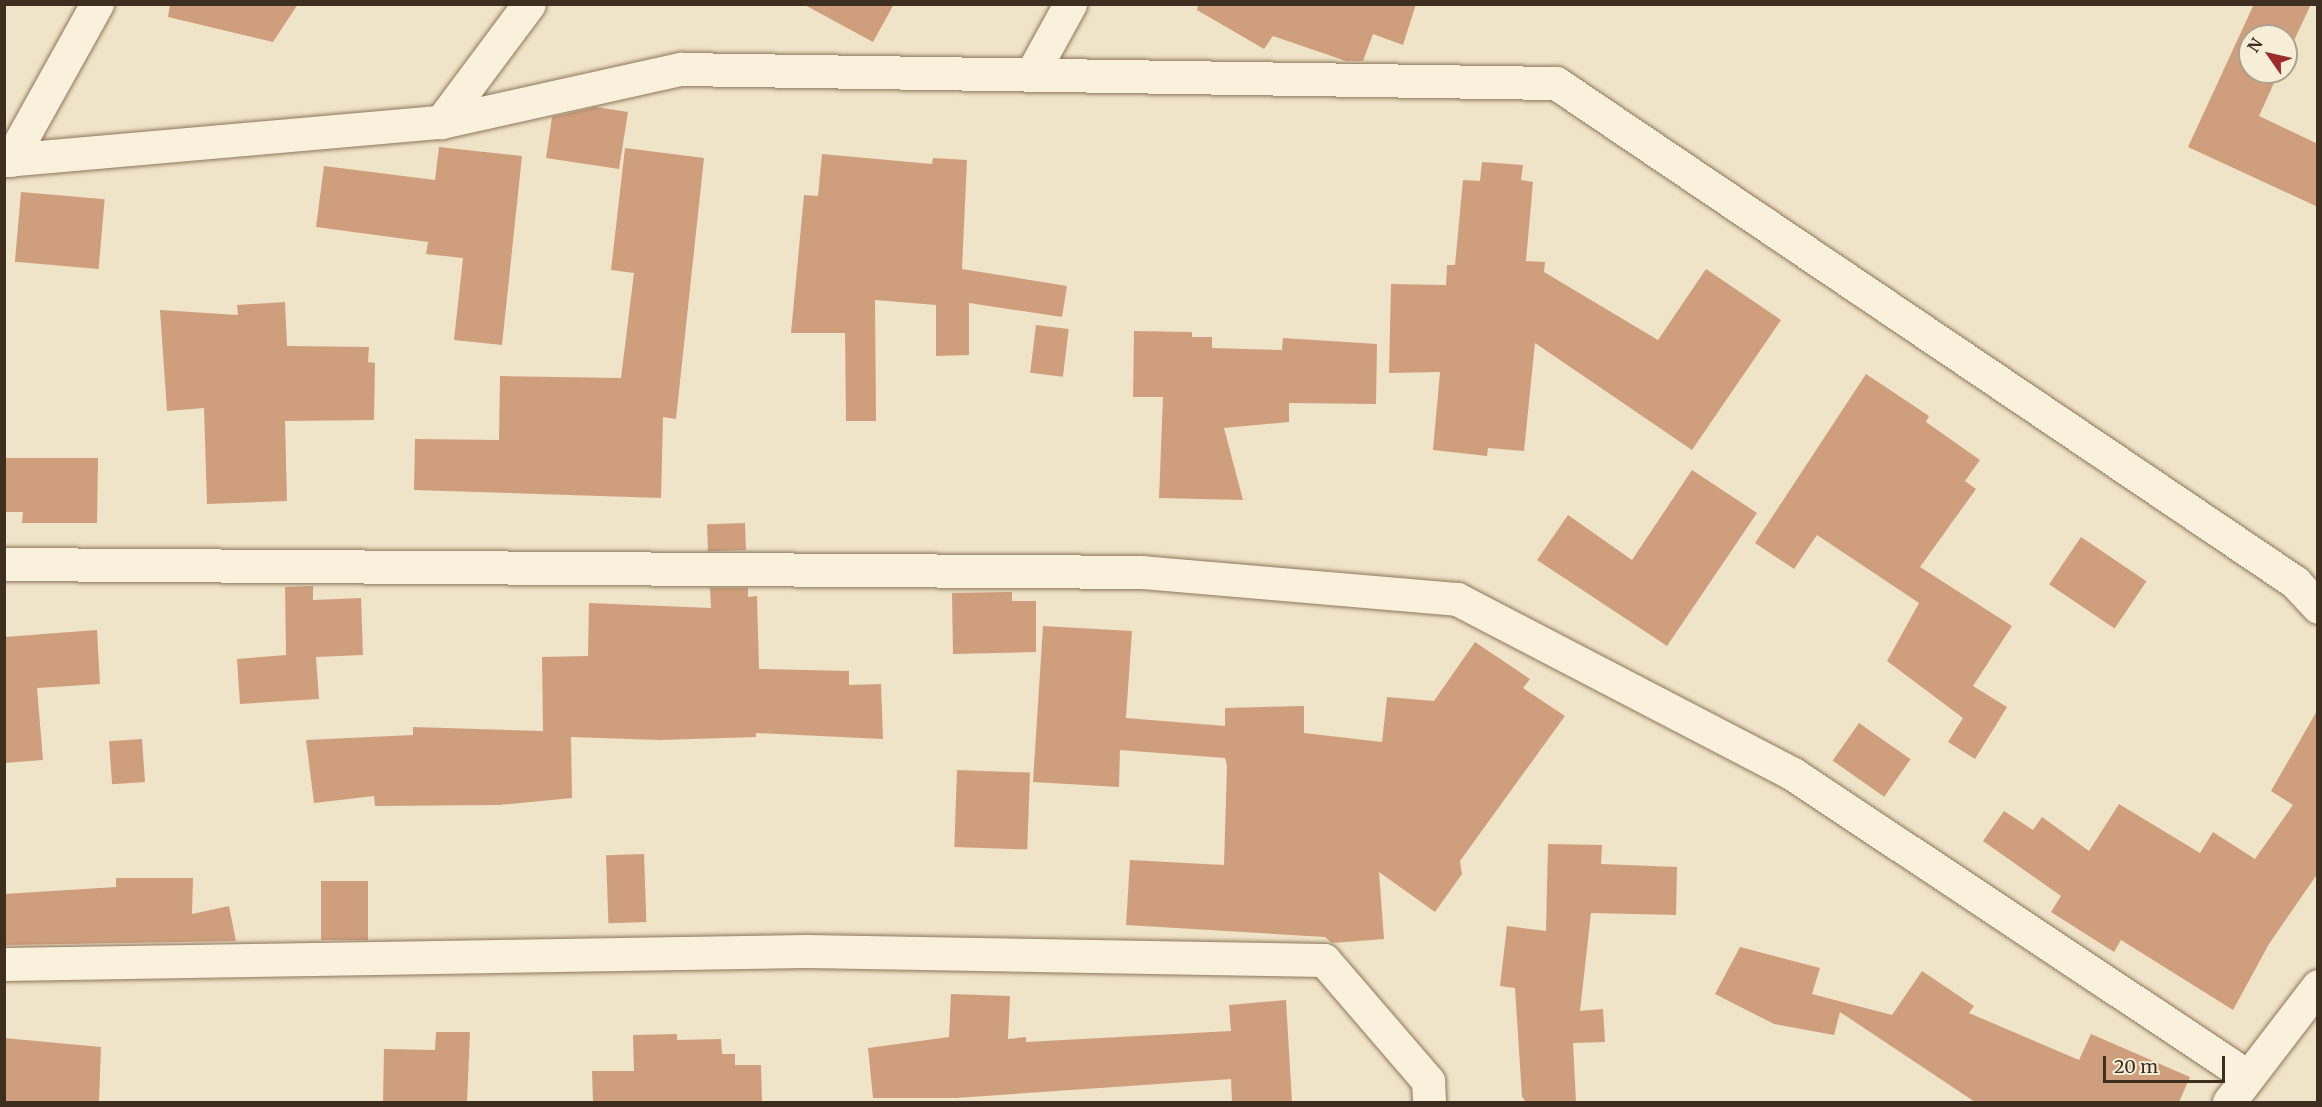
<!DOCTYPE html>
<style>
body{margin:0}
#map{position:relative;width:2322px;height:1107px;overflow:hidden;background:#f0e4c8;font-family:Merriweather,serif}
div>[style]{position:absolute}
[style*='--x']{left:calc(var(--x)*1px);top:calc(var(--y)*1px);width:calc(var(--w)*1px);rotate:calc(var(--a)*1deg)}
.building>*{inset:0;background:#cf9f7d;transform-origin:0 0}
.roads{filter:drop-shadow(0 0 2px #8d765c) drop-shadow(0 0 2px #8d765c)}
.street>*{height:33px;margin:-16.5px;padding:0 16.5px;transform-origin:16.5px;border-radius:16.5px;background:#faf1dc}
span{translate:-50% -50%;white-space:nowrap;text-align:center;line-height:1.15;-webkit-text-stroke:6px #f7eed8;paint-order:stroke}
.frame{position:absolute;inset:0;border:6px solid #3d2e20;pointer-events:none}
.north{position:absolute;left:2238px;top:24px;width:60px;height:60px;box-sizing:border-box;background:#f7eed8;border:2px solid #ada18e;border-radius:50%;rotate:304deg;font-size:16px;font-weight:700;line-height:24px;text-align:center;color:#3d2e20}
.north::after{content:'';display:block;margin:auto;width:21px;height:27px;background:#9e2a2b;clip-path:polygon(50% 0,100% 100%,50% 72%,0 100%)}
.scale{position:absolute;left:2103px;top:1056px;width:122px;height:27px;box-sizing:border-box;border:3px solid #3d2e20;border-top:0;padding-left:8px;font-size:18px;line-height:21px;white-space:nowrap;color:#3d2e20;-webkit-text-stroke:4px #f7eed8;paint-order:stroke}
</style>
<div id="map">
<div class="building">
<div style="clip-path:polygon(170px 4px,298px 4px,273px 42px,168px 17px)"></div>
<div style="clip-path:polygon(803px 4px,894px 4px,873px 42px)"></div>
<div style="clip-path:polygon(1198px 4px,1416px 4px,1403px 45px,1373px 34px,1363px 61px,1346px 61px,1273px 36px,1264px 49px,1197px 10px)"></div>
<div style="clip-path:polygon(2254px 4px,2311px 4px,2286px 58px,2286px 36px,2250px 36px,2250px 72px,2279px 72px,2259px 116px,2318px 144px,2318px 207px,2188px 147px)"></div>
<div style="clip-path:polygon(596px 107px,628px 112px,619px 169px,546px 158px,552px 117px)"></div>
<div style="clip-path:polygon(439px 147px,522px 156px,502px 345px,454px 340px,463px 258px,426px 254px,428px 242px,316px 227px,324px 166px,435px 180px)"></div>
<div style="clip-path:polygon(625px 148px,704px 158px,676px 419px,663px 417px,661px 498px,414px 490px,415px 439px,499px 440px,500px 376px,621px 378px,634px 273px,611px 270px)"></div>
<div style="clip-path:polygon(822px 154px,932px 164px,933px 158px,967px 160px,962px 269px,1067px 286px,1062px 317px,969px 303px,969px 355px,936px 356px,936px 305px,875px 300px,876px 421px,846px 421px,845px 333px,791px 333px,804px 195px,818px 196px)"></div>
<div style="clip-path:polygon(1482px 162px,1523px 165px,1521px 180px,1533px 182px,1526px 261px,1545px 262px,1544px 272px,1658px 340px,1706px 269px,1781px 320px,1692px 450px,1535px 343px,1524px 451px,1488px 448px,1487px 456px,1433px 450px,1440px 372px,1389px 373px,1391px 284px,1446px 285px,1447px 265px,1455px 265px,1463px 180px,1480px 181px)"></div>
<div style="left:21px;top:192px;width:84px;height:70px;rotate:5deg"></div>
<div style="clip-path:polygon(285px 302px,287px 346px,369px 347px,368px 362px,375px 363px,374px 420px,285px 421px,287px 501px,207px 504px,204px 408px,167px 411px,160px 310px,238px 315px,237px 305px)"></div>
<div style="left:1036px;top:325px;width:33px;height:48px;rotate:7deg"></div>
<div style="clip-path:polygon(1134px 331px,1192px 332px,1192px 337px,1212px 337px,1212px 348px,1282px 350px,1283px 338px,1377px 344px,1376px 404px,1289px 403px,1289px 422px,1224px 428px,1243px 500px,1159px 498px,1163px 397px,1133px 397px)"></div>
<div style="clip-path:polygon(1866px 374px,1929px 416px,1926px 422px,1980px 460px,1965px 481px,1976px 489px,1920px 567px,2012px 626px,1973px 686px,2007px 707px,1975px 759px,1948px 742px,1963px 718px,1887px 661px,1919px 603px,1817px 535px,1794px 569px,1755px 543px)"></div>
<div style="clip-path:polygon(4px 458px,98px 458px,97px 523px,22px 523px,23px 512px,4px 512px)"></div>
<div style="clip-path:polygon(1692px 470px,1757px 513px,1667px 646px,1537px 560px,1568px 515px,1632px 560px)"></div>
<div style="left:745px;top:523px;width:27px;height:38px;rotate:88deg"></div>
<div style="left:2081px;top:537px;width:79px;height:57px;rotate:34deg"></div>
<div style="clip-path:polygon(313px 586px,313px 600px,361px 598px,363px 655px,316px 657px,319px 699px,240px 704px,237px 659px,286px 655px,285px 587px)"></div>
<div style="clip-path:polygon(710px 588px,748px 588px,748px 597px,757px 596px,759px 669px,849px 671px,849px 685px,881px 684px,883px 739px,756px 733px,756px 737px,660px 740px,571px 737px,572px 798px,499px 805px,375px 806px,374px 796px,314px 803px,306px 740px,413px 735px,413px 727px,543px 731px,542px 657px,588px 656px,589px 603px,711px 608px)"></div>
<div style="clip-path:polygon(1012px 592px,1012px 601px,1036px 601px,1036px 652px,953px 654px,952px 593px)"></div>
<div style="clip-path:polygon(1043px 626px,1132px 631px,1126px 718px,1225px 726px,1225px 708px,1304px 706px,1304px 733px,1382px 742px,1387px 697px,1434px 701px,1475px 642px,1530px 679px,1523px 688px,1565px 716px,1460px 861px,1462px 874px,1435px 912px,1379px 872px,1384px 939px,1332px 943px,1325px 937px,1126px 925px,1130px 860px,1224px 865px,1227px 766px,1225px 758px,1120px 750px,1119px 787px,1033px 782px)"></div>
<div style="clip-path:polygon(97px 630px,100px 684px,37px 688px,43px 760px,4px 763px,4px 637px)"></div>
<div style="clip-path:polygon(2318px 709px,2318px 873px,2269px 944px,2233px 1010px,2121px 940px,2114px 952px,2051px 912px,2061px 896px,1983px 841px,2004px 811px,2033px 830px,2042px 817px,2089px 851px,2119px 804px,2200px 853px,2213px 832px,2255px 859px,2293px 805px,2271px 791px)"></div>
<div style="left:1859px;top:723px;width:63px;height:46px;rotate:35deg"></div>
<div style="left:142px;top:739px;width:43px;height:33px;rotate:86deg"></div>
<div style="left:957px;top:770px;width:73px;height:77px;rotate:2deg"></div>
<div style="clip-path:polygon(1548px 844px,1602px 845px,1601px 864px,1677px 867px,1676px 915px,1591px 913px,1580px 1011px,1603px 1009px,1605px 1042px,1573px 1043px,1576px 1102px,1526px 1102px,1522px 1097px,1515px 988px,1500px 986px,1507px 926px,1546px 931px)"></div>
<div style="left:644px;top:854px;width:68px;height:38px;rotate:88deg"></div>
<div style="clip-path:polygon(116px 878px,193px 878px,192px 914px,229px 906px,236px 941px,4px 945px,4px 894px,116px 887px)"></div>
<div style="left:321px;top:881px;width:47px;height:59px"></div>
<div style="clip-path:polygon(1740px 947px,1820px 968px,1812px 994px,1892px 1015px,1922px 971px,1974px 1006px,1969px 1013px,2079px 1060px,2091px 1034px,2190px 1077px,2179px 1102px,1975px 1102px,1840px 1012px,1834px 1035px,1774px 1024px,1715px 994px)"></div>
<div style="clip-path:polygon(951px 994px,1010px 996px,1008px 1039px,1026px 1037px,1026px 1042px,1231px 1031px,1229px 1005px,1286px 1000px,1292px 1102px,1232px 1102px,1231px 1079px,956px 1098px,873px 1098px,868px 1048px,949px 1037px)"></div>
<div style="clip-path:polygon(436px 1032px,470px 1032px,467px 1102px,383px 1102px,384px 1049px,435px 1050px)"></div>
<div style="clip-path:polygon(677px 1034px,677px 1040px,721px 1039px,722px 1054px,735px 1054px,735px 1065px,761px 1065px,762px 1102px,593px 1102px,592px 1071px,634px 1071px,633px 1035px)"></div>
<div style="clip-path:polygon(4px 1038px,101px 1047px,99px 1102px,4px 1101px)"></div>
</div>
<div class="roads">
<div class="street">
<div style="--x:1031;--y:75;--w:81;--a:-61.2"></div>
<div style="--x:441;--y:122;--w:147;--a:-53.3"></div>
<div style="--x:4;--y:160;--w:439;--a:-5"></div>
<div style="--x:441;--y:122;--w:246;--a:-12.5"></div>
<div style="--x:681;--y:69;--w:875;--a:0.92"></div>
<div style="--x:1556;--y:83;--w:892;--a:34.03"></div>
<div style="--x:2295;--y:582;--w:34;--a:47"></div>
<div style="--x:10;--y:160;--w:179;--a:-60.9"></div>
<div style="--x:4;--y:564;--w:1138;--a:0.4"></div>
<div style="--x:1142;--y:572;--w:316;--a:4.9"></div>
<div style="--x:1457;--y:599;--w:379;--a:27.5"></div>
<div style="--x:1793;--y:774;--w:545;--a:33.63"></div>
<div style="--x:4;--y:964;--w:802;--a:-0.93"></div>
<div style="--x:806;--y:951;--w:518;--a:1"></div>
<div style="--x:1324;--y:960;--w:160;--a:49.3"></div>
<div style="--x:1428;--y:1081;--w:21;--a:87"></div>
<div style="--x:2229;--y:1102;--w:146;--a:-52.5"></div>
</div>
</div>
<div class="frame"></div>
<div class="north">N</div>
<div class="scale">20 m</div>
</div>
